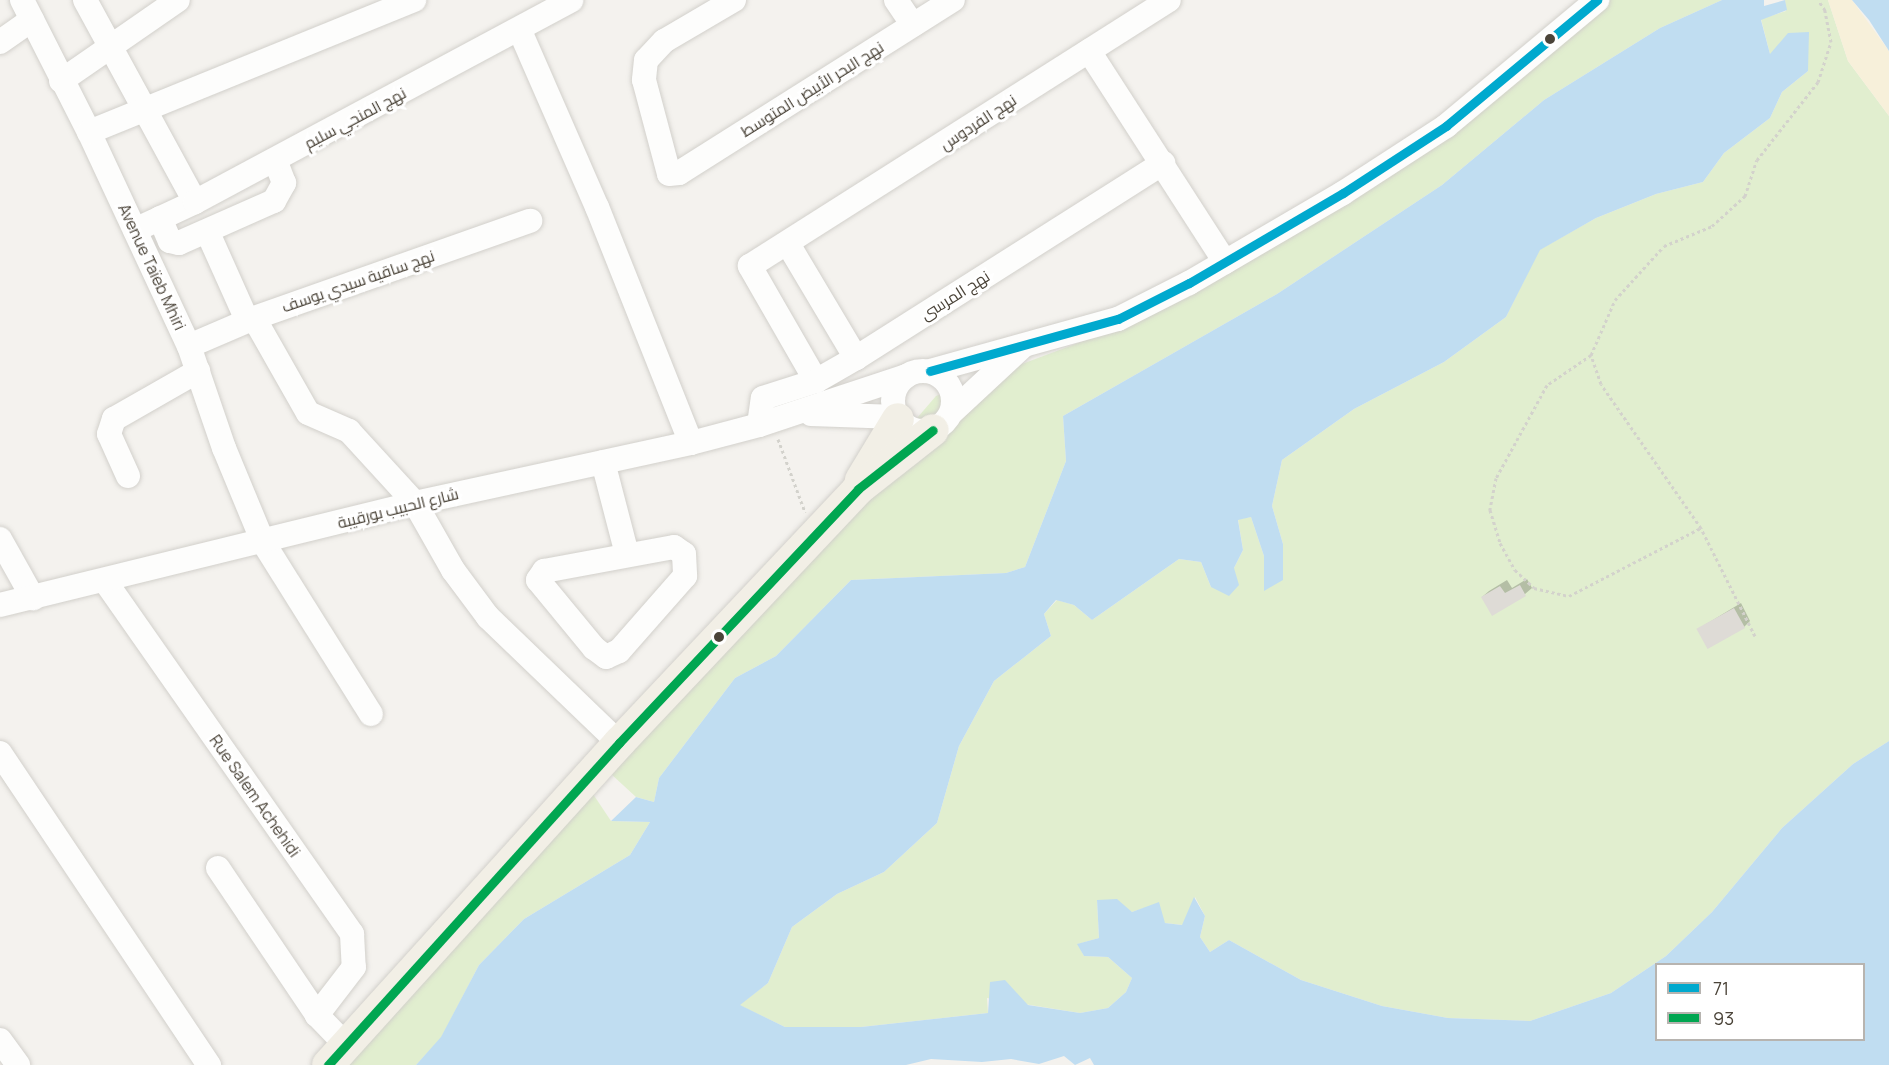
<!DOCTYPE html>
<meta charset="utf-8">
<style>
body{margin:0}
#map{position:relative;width:1889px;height:1065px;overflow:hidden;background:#f4f2ee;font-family:Manrope,Cairo,sans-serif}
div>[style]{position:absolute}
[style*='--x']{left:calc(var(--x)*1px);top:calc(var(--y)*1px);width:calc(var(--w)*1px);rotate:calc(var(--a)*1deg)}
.green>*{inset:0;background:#e1eecf}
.sand>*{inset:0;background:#f7f0da}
.water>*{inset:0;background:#c0ddf1}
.shadow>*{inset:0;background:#0003}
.building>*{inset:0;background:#dedbd6;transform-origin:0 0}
.path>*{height:3px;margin-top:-1.5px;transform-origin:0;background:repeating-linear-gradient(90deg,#d3d2cc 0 3px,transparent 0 6px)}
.roads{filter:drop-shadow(0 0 2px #d2d0cb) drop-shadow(0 0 2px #d2d0cb)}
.minor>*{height:24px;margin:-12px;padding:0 12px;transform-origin:12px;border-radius:12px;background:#fdfdfc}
.minor>.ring{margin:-12px;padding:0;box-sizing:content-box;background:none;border:24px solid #fdfdfc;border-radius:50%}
.major>*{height:32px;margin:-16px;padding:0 16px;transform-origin:16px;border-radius:16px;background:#f2efe6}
.bus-1>*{height:9px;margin:-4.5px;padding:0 4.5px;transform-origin:4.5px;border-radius:4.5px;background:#00a9ce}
.bus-2>*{height:9px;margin:-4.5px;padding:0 4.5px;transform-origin:4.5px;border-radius:4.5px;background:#00a651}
.dots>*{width:16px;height:16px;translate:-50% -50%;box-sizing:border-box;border:3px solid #fff;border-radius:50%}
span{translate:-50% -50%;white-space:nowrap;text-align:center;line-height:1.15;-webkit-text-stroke:6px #fff;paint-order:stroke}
.street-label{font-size:16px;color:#4b4439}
.legend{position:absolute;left:1655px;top:963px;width:210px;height:78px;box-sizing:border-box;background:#fff;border:2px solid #b7b4b0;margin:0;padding:8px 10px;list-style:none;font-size:18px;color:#4b4439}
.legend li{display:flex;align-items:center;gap:12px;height:30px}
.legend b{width:30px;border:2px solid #b7b4b0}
</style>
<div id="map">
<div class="green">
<div style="clip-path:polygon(1606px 0,1722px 0,1660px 28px,1544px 100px,1442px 185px,1277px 294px,1063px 416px,1066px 461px,1025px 567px,1006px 573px,851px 580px,776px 656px,735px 678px,659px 778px,654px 802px,636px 797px,611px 774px,936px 396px,1086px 340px,1253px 257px)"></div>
<div style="clip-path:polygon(1785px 0,1828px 0,1848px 61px,1889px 116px,1889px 741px,1853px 764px,1782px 828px,1712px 912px,1666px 956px,1611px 993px,1530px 1021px,1448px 1018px,1382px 1006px,1301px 980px,1229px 940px,1210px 952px,1200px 937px,1205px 916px,1195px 897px,1183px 925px,1165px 923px,1144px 908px,1132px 912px,1097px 900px,1099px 938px,1078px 944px,1084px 956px,1108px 957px,1132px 978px,1126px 992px,1108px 1008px,1080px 1013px,987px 998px,988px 1013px,861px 1027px,785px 1027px,739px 1005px,768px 983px,792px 927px,837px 894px,884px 872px,937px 823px,959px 746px,994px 681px,1051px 636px,1044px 614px,1057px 600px,1074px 605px,1092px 620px,1179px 559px,1201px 562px,1211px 587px,1234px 568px,1243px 550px,1238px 519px,1251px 517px,1264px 556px,1264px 591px,1283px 544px,1272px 506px,1282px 460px,1354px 409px,1444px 362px,1506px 317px,1539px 250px,1596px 218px,1656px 194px,1703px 182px,1724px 153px,1770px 118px,1782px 92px,1808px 71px,1770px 54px,1761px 19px,1786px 11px)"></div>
<div style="clip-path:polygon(589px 788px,611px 821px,650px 822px,630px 855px,524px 919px,479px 965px,441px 1038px,416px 1065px,331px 1065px)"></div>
</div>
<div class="sand">
<div style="clip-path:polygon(1828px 0,1852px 0,1889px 51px,1889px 116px,1848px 61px)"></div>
</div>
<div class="water">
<div style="clip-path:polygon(evenodd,1722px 0,1764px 0,1764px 6px,1785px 0,1787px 10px,1761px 20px,1770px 54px,1788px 33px,1809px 32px,1808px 71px,1782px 92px,1770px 118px,1724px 153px,1703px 182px,1656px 194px,1596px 218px,1540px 250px,1506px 317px,1444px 362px,1354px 409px,1282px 460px,1272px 506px,1283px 544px,1283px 580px,1264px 591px,1264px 556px,1251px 517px,1238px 520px,1243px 550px,1234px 568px,1239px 585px,1229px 596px,1211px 587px,1201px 562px,1179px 559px,1092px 620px,1074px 605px,1056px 600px,1044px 614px,1051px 636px,994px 681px,959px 746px,937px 823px,884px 872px,837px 894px,792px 927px,768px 983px,740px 1005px,785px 1027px,861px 1027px,988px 1013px,990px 982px,1005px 980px,1028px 1005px,1080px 1013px,1108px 1008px,1126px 992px,1132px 978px,1108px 957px,1084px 956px,1077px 944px,1099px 938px,1097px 900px,1117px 899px,1132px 912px,1159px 902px,1165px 923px,1182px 925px,1194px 897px,1205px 916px,1200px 937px,1210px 952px,1229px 940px,1301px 980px,1382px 1006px,1448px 1018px,1530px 1021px,1611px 993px,1666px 956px,1712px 912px,1782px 828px,1853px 764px,1889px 741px,1889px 1065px,1094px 1065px,1090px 1058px,1075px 1065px,1064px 1056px,1039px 1064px,1011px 1059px,982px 1062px,931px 1059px,906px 1065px,416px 1065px,441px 1037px,479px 965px,524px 919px,630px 855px,650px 822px,611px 821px,636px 797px,654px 802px,659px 778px,735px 678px,776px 656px,851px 580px,1006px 573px,1025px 567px,1066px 461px,1063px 416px,1277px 294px,1442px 185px,1544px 100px,1660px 28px,1722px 0,1864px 964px,1864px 1040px,1656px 1040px,1656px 964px,1864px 964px)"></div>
<div style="clip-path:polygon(1852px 0,1889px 0,1889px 51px,1869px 20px)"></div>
</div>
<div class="shadow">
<div style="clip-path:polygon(1527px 579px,1532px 588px,1525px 594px,1492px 614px,1482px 597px,1489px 591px,1507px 580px,1512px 588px)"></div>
<div style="clip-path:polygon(1741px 603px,1750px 621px,1744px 627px,1698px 629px)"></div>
</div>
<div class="building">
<div style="clip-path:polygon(1520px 585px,1526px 596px,1492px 616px,1481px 597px,1500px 586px,1505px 593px)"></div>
<div style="left:1734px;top:608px;width:23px;height:43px;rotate:61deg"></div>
</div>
<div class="path">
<div style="--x:1591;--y:355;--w:53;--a:145.7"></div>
<div style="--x:1547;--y:385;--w:106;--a:118.7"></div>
<div style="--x:1496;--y:478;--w:33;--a:101"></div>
<div style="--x:1490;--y:510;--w:34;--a:73"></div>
<div style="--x:1500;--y:543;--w:31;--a:61"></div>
<div style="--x:1515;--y:570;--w:26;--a:43"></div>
<div style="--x:1534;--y:588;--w:36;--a:13"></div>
<div style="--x:1569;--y:596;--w:148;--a:-27.3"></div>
<div style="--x:778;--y:439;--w:78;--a:69.7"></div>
<div style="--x:1755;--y:636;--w:121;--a:-116.6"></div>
<div style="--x:1701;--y:528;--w:175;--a:-124.8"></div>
<div style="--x:1601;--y:384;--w:31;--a:-109"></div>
<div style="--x:1591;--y:355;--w:60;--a:-66.4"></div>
<div style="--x:1615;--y:300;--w:73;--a:-47.8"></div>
<div style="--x:1664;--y:246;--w:52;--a:-22.6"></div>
<div style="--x:1712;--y:226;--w:45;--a:-42.3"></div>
<div style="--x:1745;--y:196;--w:38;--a:-72"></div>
<div style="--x:1757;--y:160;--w:99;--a:-52"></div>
<div style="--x:1818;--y:82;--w:42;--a:-72"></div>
<div style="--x:1831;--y:42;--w:33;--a:-101"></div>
<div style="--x:1825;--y:10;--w:12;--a:-125"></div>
</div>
<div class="roads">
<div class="minor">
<div style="--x:22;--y:0;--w:148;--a:63.1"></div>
<div style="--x:89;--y:132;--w:236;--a:65"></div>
<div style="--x:189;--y:346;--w:108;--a:71.1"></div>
<div style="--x:224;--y:448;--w:102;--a:67.5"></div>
<div style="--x:263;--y:542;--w:203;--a:57.9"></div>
<div style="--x:85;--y:0;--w:230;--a:61.4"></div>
<div style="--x:734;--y:0;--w:81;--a:149.6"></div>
<div style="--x:664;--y:41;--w:26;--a:133"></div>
<div style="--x:646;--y:60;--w:20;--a:96"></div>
<div style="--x:644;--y:80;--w:97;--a:75.1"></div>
<div style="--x:669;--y:174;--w:10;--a:-6"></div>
<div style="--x:679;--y:173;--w:324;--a:-32.3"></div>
<div style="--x:896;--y:0;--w:30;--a:56"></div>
<div style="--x:520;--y:31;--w:192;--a:66.4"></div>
<div style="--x:597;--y:207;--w:254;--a:68.3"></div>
<div style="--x:0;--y:42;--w:39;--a:-35"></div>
<div style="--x:1089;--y:51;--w:251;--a:57.2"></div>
<div style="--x:61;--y:81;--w:142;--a:-34.7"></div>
<div style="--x:89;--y:132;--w:351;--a:-22.1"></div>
<div style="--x:160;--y:218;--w:25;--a:67"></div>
<div style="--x:170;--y:241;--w:9;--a:13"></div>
<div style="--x:179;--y:243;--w:104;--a:-23.9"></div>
<div style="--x:274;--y:201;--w:21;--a:-61"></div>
<div style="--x:284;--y:183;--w:25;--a:-111"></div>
<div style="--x:135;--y:230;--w:66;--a:-25"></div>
<div style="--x:195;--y:202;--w:427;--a:-28.2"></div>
<div style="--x:208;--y:233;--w:95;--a:65.9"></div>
<div style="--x:788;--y:244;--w:133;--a:59.2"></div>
<div style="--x:254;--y:318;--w:109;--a:60.4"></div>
<div style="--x:308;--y:413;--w:45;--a:23.7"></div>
<div style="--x:349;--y:431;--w:98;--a:47.5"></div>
<div style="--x:415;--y:503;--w:77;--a:60.4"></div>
<div style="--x:453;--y:570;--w:59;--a:53.3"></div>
<div style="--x:488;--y:617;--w:182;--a:43.9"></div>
<div style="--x:189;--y:346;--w:71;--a:-23.3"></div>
<div style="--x:254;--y:318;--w:293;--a:-19.4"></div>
<div class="ring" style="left:893px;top:371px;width:36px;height:36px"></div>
<div style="--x:930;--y:371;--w:195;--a:-15.5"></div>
<div style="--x:1118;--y:319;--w:80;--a:-26.9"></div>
<div style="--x:1189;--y:283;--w:178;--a:-30.3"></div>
<div style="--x:1343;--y:193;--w:123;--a:-33"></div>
<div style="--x:1446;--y:126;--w:197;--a:-39.8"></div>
<div style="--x:816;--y:381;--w:133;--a:-119.9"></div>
<div style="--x:750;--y:266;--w:496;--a:-32.4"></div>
<div style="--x:952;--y:412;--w:97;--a:-42.9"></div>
<div style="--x:811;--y:414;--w:86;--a:2"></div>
<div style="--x:759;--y:425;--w:27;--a:-82"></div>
<div style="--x:763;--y:398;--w:56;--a:-17.8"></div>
<div style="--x:816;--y:381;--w:46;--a:-29.9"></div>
<div style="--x:856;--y:358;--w:364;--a:-32.4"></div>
<div style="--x:603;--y:462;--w:95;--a:75.4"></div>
<div style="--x:128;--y:476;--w:46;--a:-114.3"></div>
<div style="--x:109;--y:434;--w:16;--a:-72"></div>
<div style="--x:114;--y:419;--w:97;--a:-29.7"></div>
<div style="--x:0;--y:539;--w:68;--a:60.8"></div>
<div style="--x:674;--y:547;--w:12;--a:35"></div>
<div style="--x:684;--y:554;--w:22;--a:87"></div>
<div style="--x:685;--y:576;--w:100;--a:131.3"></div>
<div style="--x:619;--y:651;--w:14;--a:155"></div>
<div style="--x:606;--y:657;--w:15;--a:-143"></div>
<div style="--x:594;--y:648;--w:88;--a:-129.5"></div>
<div style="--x:538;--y:580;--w:11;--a:-56"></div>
<div style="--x:544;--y:571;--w:132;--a:-10.5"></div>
<div style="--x:105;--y:581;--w:431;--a:55"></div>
<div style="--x:352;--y:934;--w:33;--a:87"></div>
<div style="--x:354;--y:967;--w:61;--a:127.6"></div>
<div style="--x:0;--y:605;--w:427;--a:-13.8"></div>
<div style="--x:415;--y:503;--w:282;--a:-12.3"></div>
<div style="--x:691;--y:443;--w:70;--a:-14.8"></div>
<div style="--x:759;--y:425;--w:155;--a:-18.4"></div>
<div style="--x:0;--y:753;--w:376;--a:56.2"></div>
<div style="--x:218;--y:868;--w:177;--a:56"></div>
<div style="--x:317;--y:1015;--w:42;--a:46"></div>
<div style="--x:0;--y:1040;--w:31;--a:54"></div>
</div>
<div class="major">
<div style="--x:861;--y:480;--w:71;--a:-58.8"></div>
<div style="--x:328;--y:1065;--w:434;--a:-47.9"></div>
<div style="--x:619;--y:743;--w:349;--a:-46.7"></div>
<div style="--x:858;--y:489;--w:95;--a:-38.2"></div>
</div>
</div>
<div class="bus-1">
<div style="--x:930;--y:371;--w:195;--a:-15.5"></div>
<div style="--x:1118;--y:319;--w:80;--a:-26.9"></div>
<div style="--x:1189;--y:283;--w:178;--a:-30.3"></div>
<div style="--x:1343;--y:193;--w:123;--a:-33"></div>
<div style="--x:1446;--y:126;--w:197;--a:-39.8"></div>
</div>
<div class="bus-2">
<div style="--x:328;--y:1065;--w:434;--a:-47.9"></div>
<div style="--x:619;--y:743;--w:349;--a:-46.7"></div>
<div style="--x:858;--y:489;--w:95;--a:-38.2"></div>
</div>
<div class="dots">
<div style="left:1550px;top:39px;background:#4b4439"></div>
<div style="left:719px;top:637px;background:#4b4439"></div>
</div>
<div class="street-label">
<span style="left:812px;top:89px;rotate:-32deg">نهج البحر الأبيض المتوسط</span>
<span style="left:355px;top:118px;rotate:-28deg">نهج المنجي سليم</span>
<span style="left:978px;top:122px;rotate:-33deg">نهج الفردوس</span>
<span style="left:152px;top:267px;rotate:65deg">Avenue Taïeb Mhiri</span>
<span style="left:358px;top:281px;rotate:-19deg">نهج ساقية سيدي يوسف</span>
<span style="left:955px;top:295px;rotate:-32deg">نهج المرسى</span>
<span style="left:398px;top:508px;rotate:-14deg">شارع الحبيب بورقيبة</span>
<span style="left:255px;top:796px;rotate:55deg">Rue Salem Achehidi</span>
</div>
<ul class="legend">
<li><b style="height:8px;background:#00a9ce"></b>71</li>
<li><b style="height:8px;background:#00a651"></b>93</li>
</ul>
</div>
